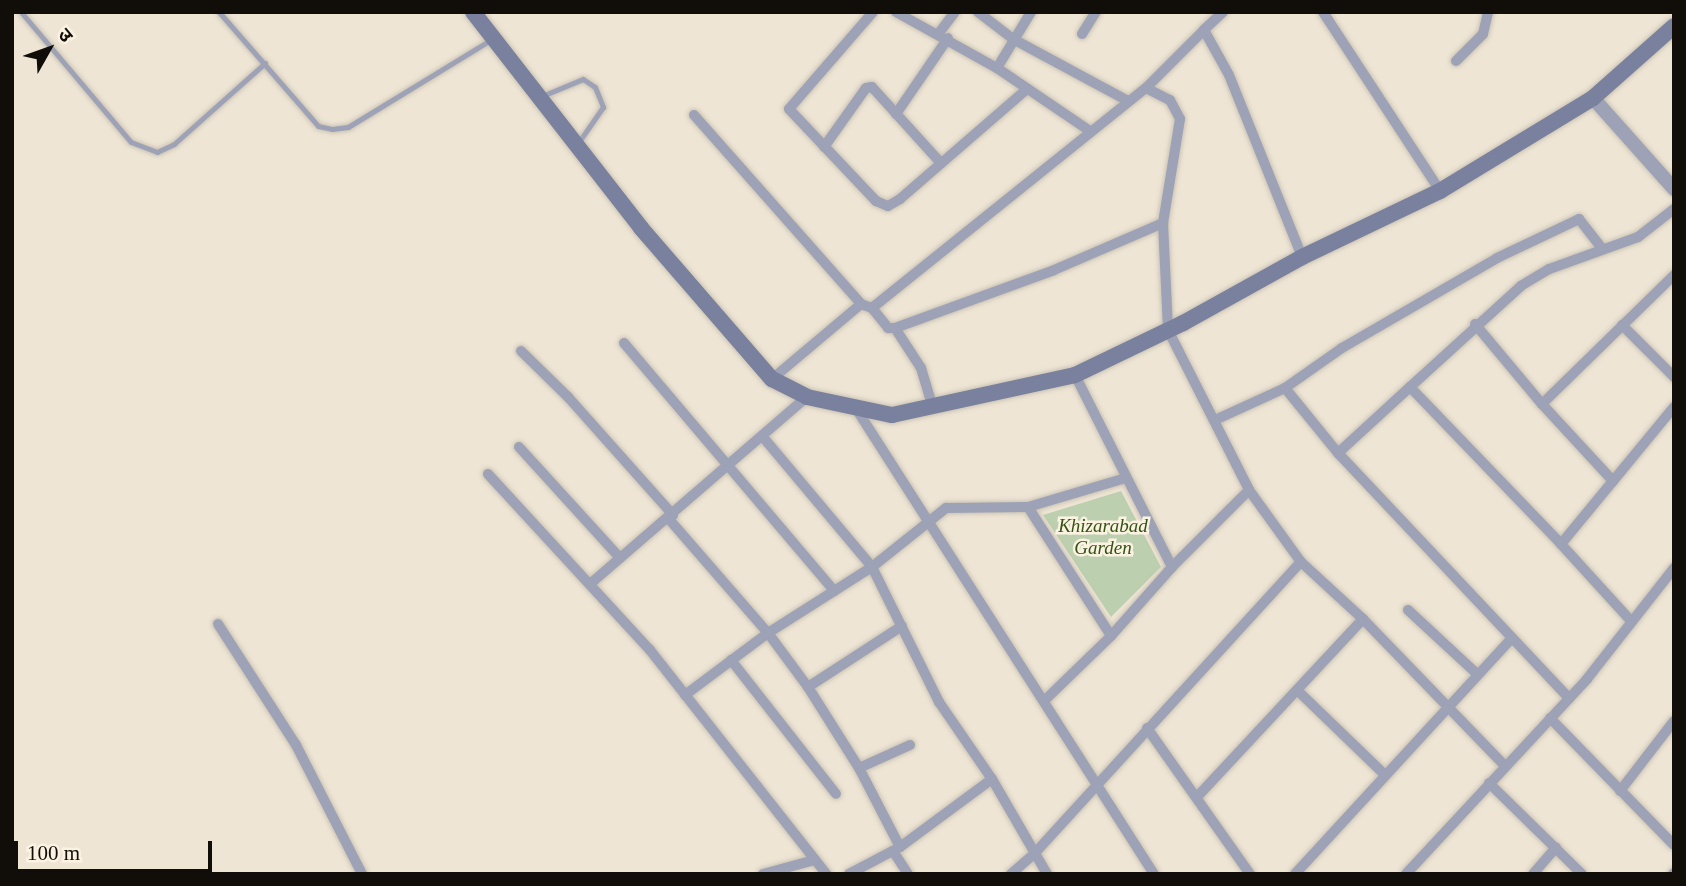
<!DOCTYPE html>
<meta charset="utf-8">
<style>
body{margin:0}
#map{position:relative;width:1686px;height:886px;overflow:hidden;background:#eee5d5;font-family:"Times New Roman","Noto Sans Devanagari",serif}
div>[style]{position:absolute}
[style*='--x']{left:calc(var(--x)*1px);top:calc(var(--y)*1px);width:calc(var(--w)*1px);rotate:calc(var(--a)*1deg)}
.green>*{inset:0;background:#bccfae}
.roads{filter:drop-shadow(0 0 2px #cbc3b4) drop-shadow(0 0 2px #cbc3b4)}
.service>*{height:5px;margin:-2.5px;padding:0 2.5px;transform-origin:2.5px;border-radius:2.5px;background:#9da2b6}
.minor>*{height:10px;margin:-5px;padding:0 5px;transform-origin:5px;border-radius:5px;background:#9da2b6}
.tertiary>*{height:14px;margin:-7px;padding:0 7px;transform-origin:7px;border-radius:7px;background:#9da2b6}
.secondary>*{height:16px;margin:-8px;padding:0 8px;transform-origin:8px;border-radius:8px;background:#7a819e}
span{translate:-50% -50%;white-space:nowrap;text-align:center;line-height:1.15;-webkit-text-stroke:5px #fbf2e2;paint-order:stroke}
.park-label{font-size:19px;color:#335315;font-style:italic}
.frame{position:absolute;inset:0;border:14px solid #110e09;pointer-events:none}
.north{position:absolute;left:14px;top:14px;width:70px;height:70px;-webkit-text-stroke:5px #fbf2e2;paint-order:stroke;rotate:50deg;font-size:19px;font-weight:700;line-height:28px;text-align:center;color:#110e09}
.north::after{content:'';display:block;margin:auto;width:24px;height:32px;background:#110e09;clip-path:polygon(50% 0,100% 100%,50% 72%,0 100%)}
.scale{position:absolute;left:14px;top:841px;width:198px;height:32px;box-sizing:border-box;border:4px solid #110e09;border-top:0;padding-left:9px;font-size:21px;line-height:24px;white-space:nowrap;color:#110e09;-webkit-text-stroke:5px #fbf2e2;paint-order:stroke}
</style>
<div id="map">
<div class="green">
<div style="clip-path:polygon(1121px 491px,1161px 567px,1111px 617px,1043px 515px)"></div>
</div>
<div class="roads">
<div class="service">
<div style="--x:21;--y:12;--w:170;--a:49.8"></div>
<div style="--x:131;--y:142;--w:28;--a:21"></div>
<div style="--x:157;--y:152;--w:19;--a:-25"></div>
<div style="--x:174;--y:144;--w:122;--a:-41.7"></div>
<div style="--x:219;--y:12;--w:151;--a:49"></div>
<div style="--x:318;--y:126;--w:14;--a:12"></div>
<div style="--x:332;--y:129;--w:16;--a:-7"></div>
<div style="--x:348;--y:127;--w:169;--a:-31.4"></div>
<div style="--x:542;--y:96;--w:44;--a:-22.5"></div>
<div style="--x:583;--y:79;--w:14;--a:34"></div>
<div style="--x:595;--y:87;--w:22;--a:68"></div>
<div style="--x:603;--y:107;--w:44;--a:124.8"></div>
</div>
<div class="minor">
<div style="--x:873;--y:12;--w:128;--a:130.9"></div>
<div style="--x:789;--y:109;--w:127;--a:46.6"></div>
<div style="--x:876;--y:201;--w:13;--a:23"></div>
<div style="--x:888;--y:206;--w:14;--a:-30"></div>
<div style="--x:900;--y:199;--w:168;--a:-40.9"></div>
<div style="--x:896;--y:12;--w:115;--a:29"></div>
<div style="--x:997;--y:68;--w:66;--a:-58.7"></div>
<div style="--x:978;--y:12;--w:44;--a:37.6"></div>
<div style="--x:1013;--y:39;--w:131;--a:28.3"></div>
<div style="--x:1223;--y:12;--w:26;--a:137"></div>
<div style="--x:1204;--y:30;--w:51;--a:60.9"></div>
<div style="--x:1229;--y:75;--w:196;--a:68.1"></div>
<div style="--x:1323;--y:12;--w:214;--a:56.8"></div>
<div style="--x:939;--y:33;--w:26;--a:-53"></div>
<div style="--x:1082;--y:34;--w:26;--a:-58"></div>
<div style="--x:1456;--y:61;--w:38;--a:-45"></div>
<div style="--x:1483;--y:34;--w:23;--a:-77"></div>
<div style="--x:997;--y:68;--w:112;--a:34.1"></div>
<div style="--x:1146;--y:88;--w:27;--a:27"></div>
<div style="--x:1170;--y:100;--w:21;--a:62"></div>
<div style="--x:1180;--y:119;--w:105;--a:99.3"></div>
<div style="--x:1163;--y:223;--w:107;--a:87.3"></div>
<div style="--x:1168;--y:330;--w:179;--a:63.1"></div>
<div style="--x:1249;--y:490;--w:89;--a:54.2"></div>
<div style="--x:1301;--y:562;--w:84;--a:42.6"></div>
<div style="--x:1363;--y:619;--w:204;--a:46"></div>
<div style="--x:896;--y:114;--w:92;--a:-55.6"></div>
<div style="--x:694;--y:115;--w:252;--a:48.5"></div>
<div style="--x:861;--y:304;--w:12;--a:20"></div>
<div style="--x:872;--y:308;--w:351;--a:-38.8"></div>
<div style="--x:1146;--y:88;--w:82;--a:-45"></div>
<div style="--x:824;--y:147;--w:72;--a:-54.6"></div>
<div style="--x:866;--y:88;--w:6;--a:-9"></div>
<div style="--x:872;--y:87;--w:103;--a:47.8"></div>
<div style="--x:1674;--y:209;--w:46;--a:142.1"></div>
<div style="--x:1638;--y:237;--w:95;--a:160.2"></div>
<div style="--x:1549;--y:269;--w:33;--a:149"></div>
<div style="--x:1521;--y:286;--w:150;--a:137.7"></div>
<div style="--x:1410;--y:387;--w:218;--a:46.1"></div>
<div style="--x:1561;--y:544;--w:82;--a:-50.5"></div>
<div style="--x:1613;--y:481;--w:105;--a:-132.7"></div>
<div style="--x:1542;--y:404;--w:185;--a:-44.3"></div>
<div style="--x:872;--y:308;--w:26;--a:51"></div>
<div style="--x:888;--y:328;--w:7;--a:0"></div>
<div style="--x:895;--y:328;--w:48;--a:57"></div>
<div style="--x:921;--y:368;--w:42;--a:73.3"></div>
<div style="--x:1475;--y:324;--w:104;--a:50.1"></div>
<div style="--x:1622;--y:325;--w:74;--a:45"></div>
<div style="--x:895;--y:328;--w:169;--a:-20"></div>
<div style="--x:1054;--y:270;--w:119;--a:-23.3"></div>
<div style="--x:624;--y:343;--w:325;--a:49.7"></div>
<div style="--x:521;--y:351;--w:66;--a:44.4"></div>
<div style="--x:568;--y:397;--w:158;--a:48.3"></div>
<div style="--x:772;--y:379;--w:116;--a:-40.1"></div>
<div style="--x:1285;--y:388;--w:84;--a:50.8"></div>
<div style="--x:1338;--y:453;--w:337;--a:46.7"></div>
<div style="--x:857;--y:410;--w:551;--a:57.38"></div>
<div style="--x:1215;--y:420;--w:77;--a:-24.6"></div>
<div style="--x:1285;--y:388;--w:70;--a:-35.1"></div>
<div style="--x:1342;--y:348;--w:179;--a:-30.1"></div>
<div style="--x:1497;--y:258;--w:91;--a:-25.4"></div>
<div style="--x:1579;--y:219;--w:37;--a:52"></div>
<div style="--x:763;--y:437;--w:170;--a:50"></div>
<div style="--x:872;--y:567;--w:151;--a:63.6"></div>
<div style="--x:939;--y:702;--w:93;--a:55.5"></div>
<div style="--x:992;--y:779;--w:110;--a:59.9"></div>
<div style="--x:519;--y:447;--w:150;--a:47.7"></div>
<div style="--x:1338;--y:453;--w:98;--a:-42.5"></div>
<div style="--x:488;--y:474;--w:239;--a:47.4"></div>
<div style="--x:650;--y:650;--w:285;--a:51.8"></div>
<div style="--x:1613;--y:481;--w:96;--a:-50.5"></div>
<div style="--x:1028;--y:507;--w:102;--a:-16.5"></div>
<div style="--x:668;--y:518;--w:152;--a:49"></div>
<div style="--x:768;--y:633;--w:67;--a:53.5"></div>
<div style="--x:808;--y:687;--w:96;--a:57.8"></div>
<div style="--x:859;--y:768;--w:89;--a:62.6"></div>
<div style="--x:1561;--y:544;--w:105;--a:47.7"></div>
<div style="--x:1172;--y:567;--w:109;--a:-45"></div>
<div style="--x:590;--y:584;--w:286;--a:-40.8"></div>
<div style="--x:1408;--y:610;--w:94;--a:42.8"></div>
<div style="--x:218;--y:624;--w:144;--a:57.2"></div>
<div style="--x:296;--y:745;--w:145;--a:62.9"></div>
<div style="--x:731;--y:660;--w:170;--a:51.9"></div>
<div style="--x:808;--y:687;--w:112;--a:-33"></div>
<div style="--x:1298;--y:691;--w:118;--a:44"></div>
<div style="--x:685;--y:695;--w:104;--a:-36.8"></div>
<div style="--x:768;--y:633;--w:123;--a:-32.4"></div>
<div style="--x:872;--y:567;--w:95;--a:-38.6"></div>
<div style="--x:946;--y:508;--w:82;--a:-0.7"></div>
<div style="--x:1028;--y:507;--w:153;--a:57.2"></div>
<div style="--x:1111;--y:636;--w:92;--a:-48.5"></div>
<div style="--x:1172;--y:567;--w:215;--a:-116.8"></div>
<div style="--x:1045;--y:700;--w:92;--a:-44.1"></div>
<div style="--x:1550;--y:718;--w:177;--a:45.7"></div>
<div style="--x:1147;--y:728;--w:179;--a:54.8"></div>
<div style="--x:859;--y:768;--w:56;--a:-24.3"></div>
<div style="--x:1489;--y:783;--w:130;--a:44.4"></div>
<div style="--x:1620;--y:791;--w:88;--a:-52.4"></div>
<div style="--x:1197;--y:797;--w:243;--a:-47"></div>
<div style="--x:893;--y:851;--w:27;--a:57"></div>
<div style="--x:763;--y:874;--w:54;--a:-15.1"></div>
<div style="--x:849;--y:874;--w:58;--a:-27.9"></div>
<div style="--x:900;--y:847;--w:114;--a:-36.5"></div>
<div style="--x:1011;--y:874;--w:32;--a:-41"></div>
<div style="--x:1035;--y:853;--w:394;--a:-47.6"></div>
<div style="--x:1295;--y:874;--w:318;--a:-47.4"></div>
<div style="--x:1406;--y:874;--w:266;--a:-47.1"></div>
<div style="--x:1587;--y:679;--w:141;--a:-51.9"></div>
<div style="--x:1533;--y:874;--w:35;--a:-49"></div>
<div style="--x:1673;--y:874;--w:1;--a:-45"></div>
</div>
<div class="tertiary">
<div style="--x:1593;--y:98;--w:122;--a:48.3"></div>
</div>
<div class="secondary">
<div style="--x:473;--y:12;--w:274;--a:52.1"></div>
<div style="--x:641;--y:228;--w:200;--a:49.1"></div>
<div style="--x:772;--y:379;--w:39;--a:27"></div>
<div style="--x:807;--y:397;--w:87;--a:12"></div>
<div style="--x:892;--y:415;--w:187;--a:-12.3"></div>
<div style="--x:1075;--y:375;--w:120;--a:-25.7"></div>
<div style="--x:1183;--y:323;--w:136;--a:-29"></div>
<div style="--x:1302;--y:257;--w:153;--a:-25.6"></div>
<div style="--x:1440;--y:191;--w:179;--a:-31.3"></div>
<div style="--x:1593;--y:98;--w:108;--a:-41.6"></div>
</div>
</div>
<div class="park-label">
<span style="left:1103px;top:537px">Khizarabad<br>Garden</span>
</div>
<div class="frame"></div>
<div class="north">उ</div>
<div class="scale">100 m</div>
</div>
